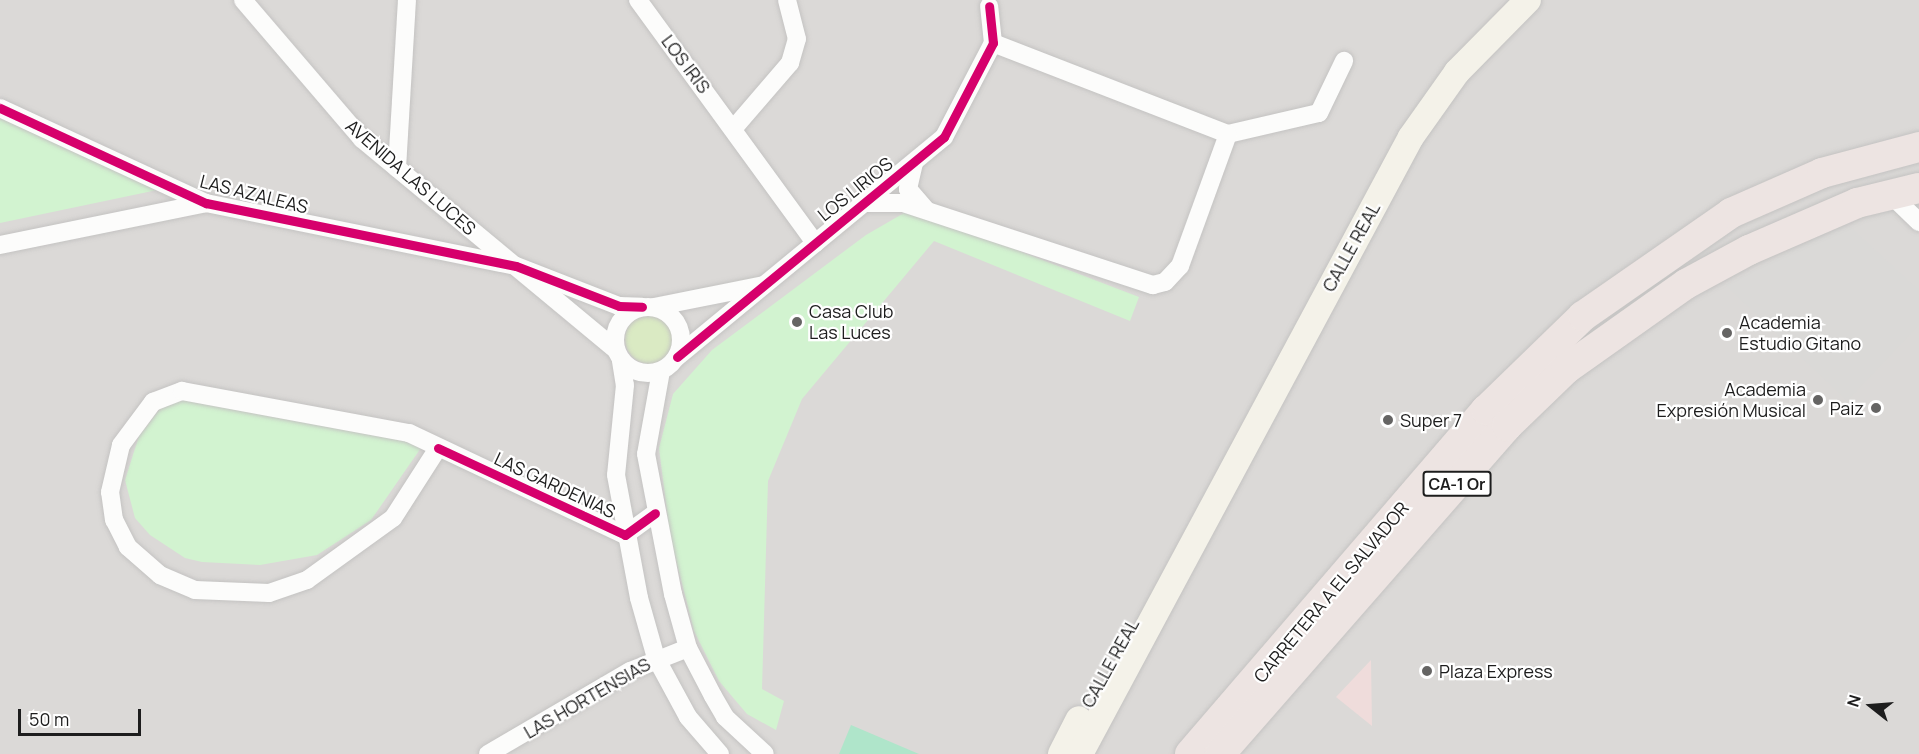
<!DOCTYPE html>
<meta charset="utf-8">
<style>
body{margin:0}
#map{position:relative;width:1919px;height:754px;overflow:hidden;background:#ece9e6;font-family:Manrope,sans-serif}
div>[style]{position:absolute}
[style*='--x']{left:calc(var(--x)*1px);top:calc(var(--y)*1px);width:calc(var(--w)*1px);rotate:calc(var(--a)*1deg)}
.residential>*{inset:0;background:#dbd9d7;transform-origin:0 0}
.commercial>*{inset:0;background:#efdcdb}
.grass>*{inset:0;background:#daeac3}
.round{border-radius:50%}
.park>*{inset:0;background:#d2f3d0}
.pitch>*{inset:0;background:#afe5ca}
.parking>*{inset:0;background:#dad9d7}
.roads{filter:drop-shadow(0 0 2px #c4c3c2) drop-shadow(0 0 2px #c4c3c2)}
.minor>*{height:18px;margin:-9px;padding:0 9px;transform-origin:9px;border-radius:9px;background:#fcfcfb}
.minor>.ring{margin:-9px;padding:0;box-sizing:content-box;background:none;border:18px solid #fcfcfb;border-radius:50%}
.secondary>*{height:26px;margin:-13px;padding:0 13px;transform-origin:13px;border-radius:13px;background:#f4f2e9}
.trunk>*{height:30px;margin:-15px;padding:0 15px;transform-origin:15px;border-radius:15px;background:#ede4e2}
.cycleway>*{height:9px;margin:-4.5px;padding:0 4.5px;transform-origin:4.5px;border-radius:4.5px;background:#d6006c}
.dots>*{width:16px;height:16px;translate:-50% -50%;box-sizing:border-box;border:3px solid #fff;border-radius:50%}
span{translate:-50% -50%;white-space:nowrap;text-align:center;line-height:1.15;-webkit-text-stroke:4.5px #fff;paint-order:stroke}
.shield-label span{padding:2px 4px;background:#fff;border:2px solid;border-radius:4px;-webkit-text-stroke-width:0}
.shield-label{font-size:16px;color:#1d1d1d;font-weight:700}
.street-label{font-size:18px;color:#1d1d1d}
.poi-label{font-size:18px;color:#1d1d1d}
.left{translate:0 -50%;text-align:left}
.right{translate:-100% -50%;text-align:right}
.north{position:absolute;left:1841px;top:676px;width:60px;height:60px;-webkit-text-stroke:4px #fff;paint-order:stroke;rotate:287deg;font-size:16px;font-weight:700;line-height:24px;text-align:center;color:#1d1d1d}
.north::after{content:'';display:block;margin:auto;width:21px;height:27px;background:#1d1d1d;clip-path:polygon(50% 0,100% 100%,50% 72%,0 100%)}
.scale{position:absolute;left:18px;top:709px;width:123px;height:27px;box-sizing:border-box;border:3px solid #1d1d1d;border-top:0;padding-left:8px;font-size:18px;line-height:21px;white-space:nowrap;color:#1d1d1d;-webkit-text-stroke:4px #fff;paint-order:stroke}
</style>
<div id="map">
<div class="residential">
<div style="left:0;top:0;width:1919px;height:754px"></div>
</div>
<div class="commercial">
<div style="clip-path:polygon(1371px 660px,1372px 726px,1336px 697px)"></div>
</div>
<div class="grass">
<div class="round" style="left:625px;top:314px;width:50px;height:50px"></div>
</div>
<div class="park">
<div style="clip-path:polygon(0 116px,162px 189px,0 223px)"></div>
<div style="clip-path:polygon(904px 213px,941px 221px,1139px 297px,1130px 321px,934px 241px,802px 399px,768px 481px,762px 689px,784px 701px,776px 730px,747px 714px,719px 681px,694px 631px,670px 536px,659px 448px,673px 394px,712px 350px,866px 235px)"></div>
<div style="clip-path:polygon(177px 397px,410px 436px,423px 445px,371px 520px,317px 555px,260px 565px,202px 562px,185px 558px,150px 535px,135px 518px,125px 480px,139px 436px,167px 400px)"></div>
</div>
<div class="pitch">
<div style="clip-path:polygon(851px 725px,919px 754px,839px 754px)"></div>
</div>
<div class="parking">
<div style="clip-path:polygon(1846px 223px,1919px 290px,1919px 325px,1847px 401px,1725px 285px)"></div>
</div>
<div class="roads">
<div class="minor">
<div style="--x:243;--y:0;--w:183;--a:49.4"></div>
<div style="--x:362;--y:139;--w:330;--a:39.7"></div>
<div style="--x:638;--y:0;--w:301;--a:53.9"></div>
<div style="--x:993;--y:43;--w:252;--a:21.2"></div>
<div style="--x:1228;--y:134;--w:93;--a:-13"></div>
<div style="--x:1319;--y:113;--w:58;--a:-64.3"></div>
<div style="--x:0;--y:108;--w:227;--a:24.8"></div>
<div style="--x:206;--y:203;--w:316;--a:11.5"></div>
<div style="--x:516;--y:266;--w:110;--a:21.2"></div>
<div style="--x:619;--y:306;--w:23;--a:2"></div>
<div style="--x:734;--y:128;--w:86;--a:-49.3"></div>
<div style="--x:790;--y:63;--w:25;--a:-74"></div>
<div style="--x:797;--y:39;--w:40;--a:-104.4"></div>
<div style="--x:914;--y:163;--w:27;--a:103"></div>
<div style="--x:908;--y:189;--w:28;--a:49"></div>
<div style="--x:397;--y:168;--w:168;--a:-86.6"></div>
<div style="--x:1891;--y:195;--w:39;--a:44"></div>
<div style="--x:861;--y:203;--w:42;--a:0"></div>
<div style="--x:903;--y:203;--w:263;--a:18.2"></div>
<div style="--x:1153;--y:285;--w:12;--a:-14"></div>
<div style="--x:1165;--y:282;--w:22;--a:-47"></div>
<div style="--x:1180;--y:266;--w:140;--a:-70"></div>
<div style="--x:0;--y:245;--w:210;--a:-11.5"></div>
<div class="ring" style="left:615px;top:307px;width:48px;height:48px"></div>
<div style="--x:654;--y:307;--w:112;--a:-11.3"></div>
<div style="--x:677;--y:357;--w:346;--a:-39.5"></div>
<div style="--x:944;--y:137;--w:106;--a:-62.5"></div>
<div style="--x:993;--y:43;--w:37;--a:-96"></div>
<div style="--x:621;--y:361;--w:24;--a:81"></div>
<div style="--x:625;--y:385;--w:90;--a:95.7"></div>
<div style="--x:616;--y:475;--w:125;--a:79.4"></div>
<div style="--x:639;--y:598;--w:62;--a:74.2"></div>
<div style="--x:656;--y:658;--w:67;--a:61.5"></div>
<div style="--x:688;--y:717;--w:49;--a:49.1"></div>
<div style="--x:661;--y:371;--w:84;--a:100.2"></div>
<div style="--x:646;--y:454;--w:143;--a:79.1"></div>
<div style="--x:673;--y:594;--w:56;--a:74.5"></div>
<div style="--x:688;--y:648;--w:54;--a:62.5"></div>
<div style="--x:713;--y:696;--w:24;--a:60"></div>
<div style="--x:725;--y:717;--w:54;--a:42.8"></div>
<div style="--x:438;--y:448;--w:83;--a:122.7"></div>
<div style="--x:393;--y:518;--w:106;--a:144.2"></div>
<div style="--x:307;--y:580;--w:40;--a:161.1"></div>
<div style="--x:269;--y:593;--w:74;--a:-177.7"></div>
<div style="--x:195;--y:590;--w:38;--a:-157"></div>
<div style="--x:160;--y:575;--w:43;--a:-138.8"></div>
<div style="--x:128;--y:547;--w:30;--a:-117"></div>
<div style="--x:114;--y:520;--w:28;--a:-98"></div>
<div style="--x:110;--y:492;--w:48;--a:-76.8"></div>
<div style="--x:121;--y:445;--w:54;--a:-53.3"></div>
<div style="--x:153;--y:402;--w:31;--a:-21"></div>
<div style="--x:182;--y:391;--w:231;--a:10.5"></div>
<div style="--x:409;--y:433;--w:239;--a:25.3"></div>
<div style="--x:625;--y:535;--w:37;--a:-36"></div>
<div style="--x:488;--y:754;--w:164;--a:-30.3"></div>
<div style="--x:630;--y:671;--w:62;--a:-21.6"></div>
</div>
<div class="secondary">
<div style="--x:1061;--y:754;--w:39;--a:-63"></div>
<div style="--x:1080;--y:754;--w:700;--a:-61.79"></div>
<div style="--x:1411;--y:137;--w:80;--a:-54.7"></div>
<div style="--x:1457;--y:72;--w:101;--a:-45.4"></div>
</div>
<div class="trunk">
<div style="--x:1190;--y:754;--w:454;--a:-49.3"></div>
<div style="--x:1486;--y:410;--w:135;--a:-44.1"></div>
<div style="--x:1583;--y:316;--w:180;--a:-34.8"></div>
<div style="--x:1731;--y:213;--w:99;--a:-23.7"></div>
<div style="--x:1822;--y:173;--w:100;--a:-15"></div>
<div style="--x:1220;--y:754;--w:436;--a:-48.8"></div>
<div style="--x:1507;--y:426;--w:82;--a:-44"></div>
<div style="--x:1566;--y:369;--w:147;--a:-35.3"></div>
<div style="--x:1686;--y:284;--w:72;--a:-28.4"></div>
<div style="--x:1749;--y:250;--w:118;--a:-23.5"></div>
<div style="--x:1857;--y:203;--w:64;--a:-13.6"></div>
</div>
</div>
<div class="cycleway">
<div style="--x:0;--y:108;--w:227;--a:24.8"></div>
<div style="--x:206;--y:203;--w:316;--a:11.5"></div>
<div style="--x:516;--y:266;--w:110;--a:21.2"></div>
<div style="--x:619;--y:306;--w:23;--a:2"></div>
<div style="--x:677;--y:357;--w:346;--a:-39.5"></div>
<div style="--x:944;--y:137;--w:106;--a:-62.5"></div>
<div style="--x:993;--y:43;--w:37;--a:-96"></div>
<div style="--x:438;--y:448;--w:206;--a:24.9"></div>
<div style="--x:625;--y:535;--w:37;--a:-36"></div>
</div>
<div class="dots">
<div style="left:797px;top:322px;background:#656463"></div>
<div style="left:1727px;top:333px;background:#656463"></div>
<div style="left:1818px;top:400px;background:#656463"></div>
<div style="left:1876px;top:408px;background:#656463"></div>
<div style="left:1388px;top:420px;background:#656463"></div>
<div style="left:1427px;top:671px;background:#656463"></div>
</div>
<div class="shield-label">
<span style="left:1457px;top:484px">CA-1 Or</span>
</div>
<div class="street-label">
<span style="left:686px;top:64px;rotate:53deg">LOS IRIS</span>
<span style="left:411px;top:177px;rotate:41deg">AVENIDA LAS LUCES</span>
<span style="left:855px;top:189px;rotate:-39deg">LOS LIRIOS</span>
<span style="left:254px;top:194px;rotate:14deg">LAS AZALEAS</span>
<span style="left:1351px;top:247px;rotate:-61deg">CALLE REAL</span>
<span style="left:555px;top:485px;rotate:25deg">LAS GARDENIAS</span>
<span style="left:1331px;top:592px;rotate:-50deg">CARRETERA A EL SALVADOR</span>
<span style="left:1110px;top:663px;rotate:-61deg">CALLE REAL</span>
<span style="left:587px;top:698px;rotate:-30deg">LAS HORTENSIAS</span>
</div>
<div class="poi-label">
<span class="left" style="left:809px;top:322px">Casa Club<br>Las Luces</span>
<span class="left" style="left:1739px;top:333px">Academia<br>Estudio Gitano</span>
<span class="right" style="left:1806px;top:400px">Academia<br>Expresión Musical</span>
<span class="right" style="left:1864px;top:408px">Paiz</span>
<span class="left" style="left:1400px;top:420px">Super 7</span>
<span class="left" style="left:1439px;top:671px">Plaza Express</span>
</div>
<div class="north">N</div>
<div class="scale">50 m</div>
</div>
